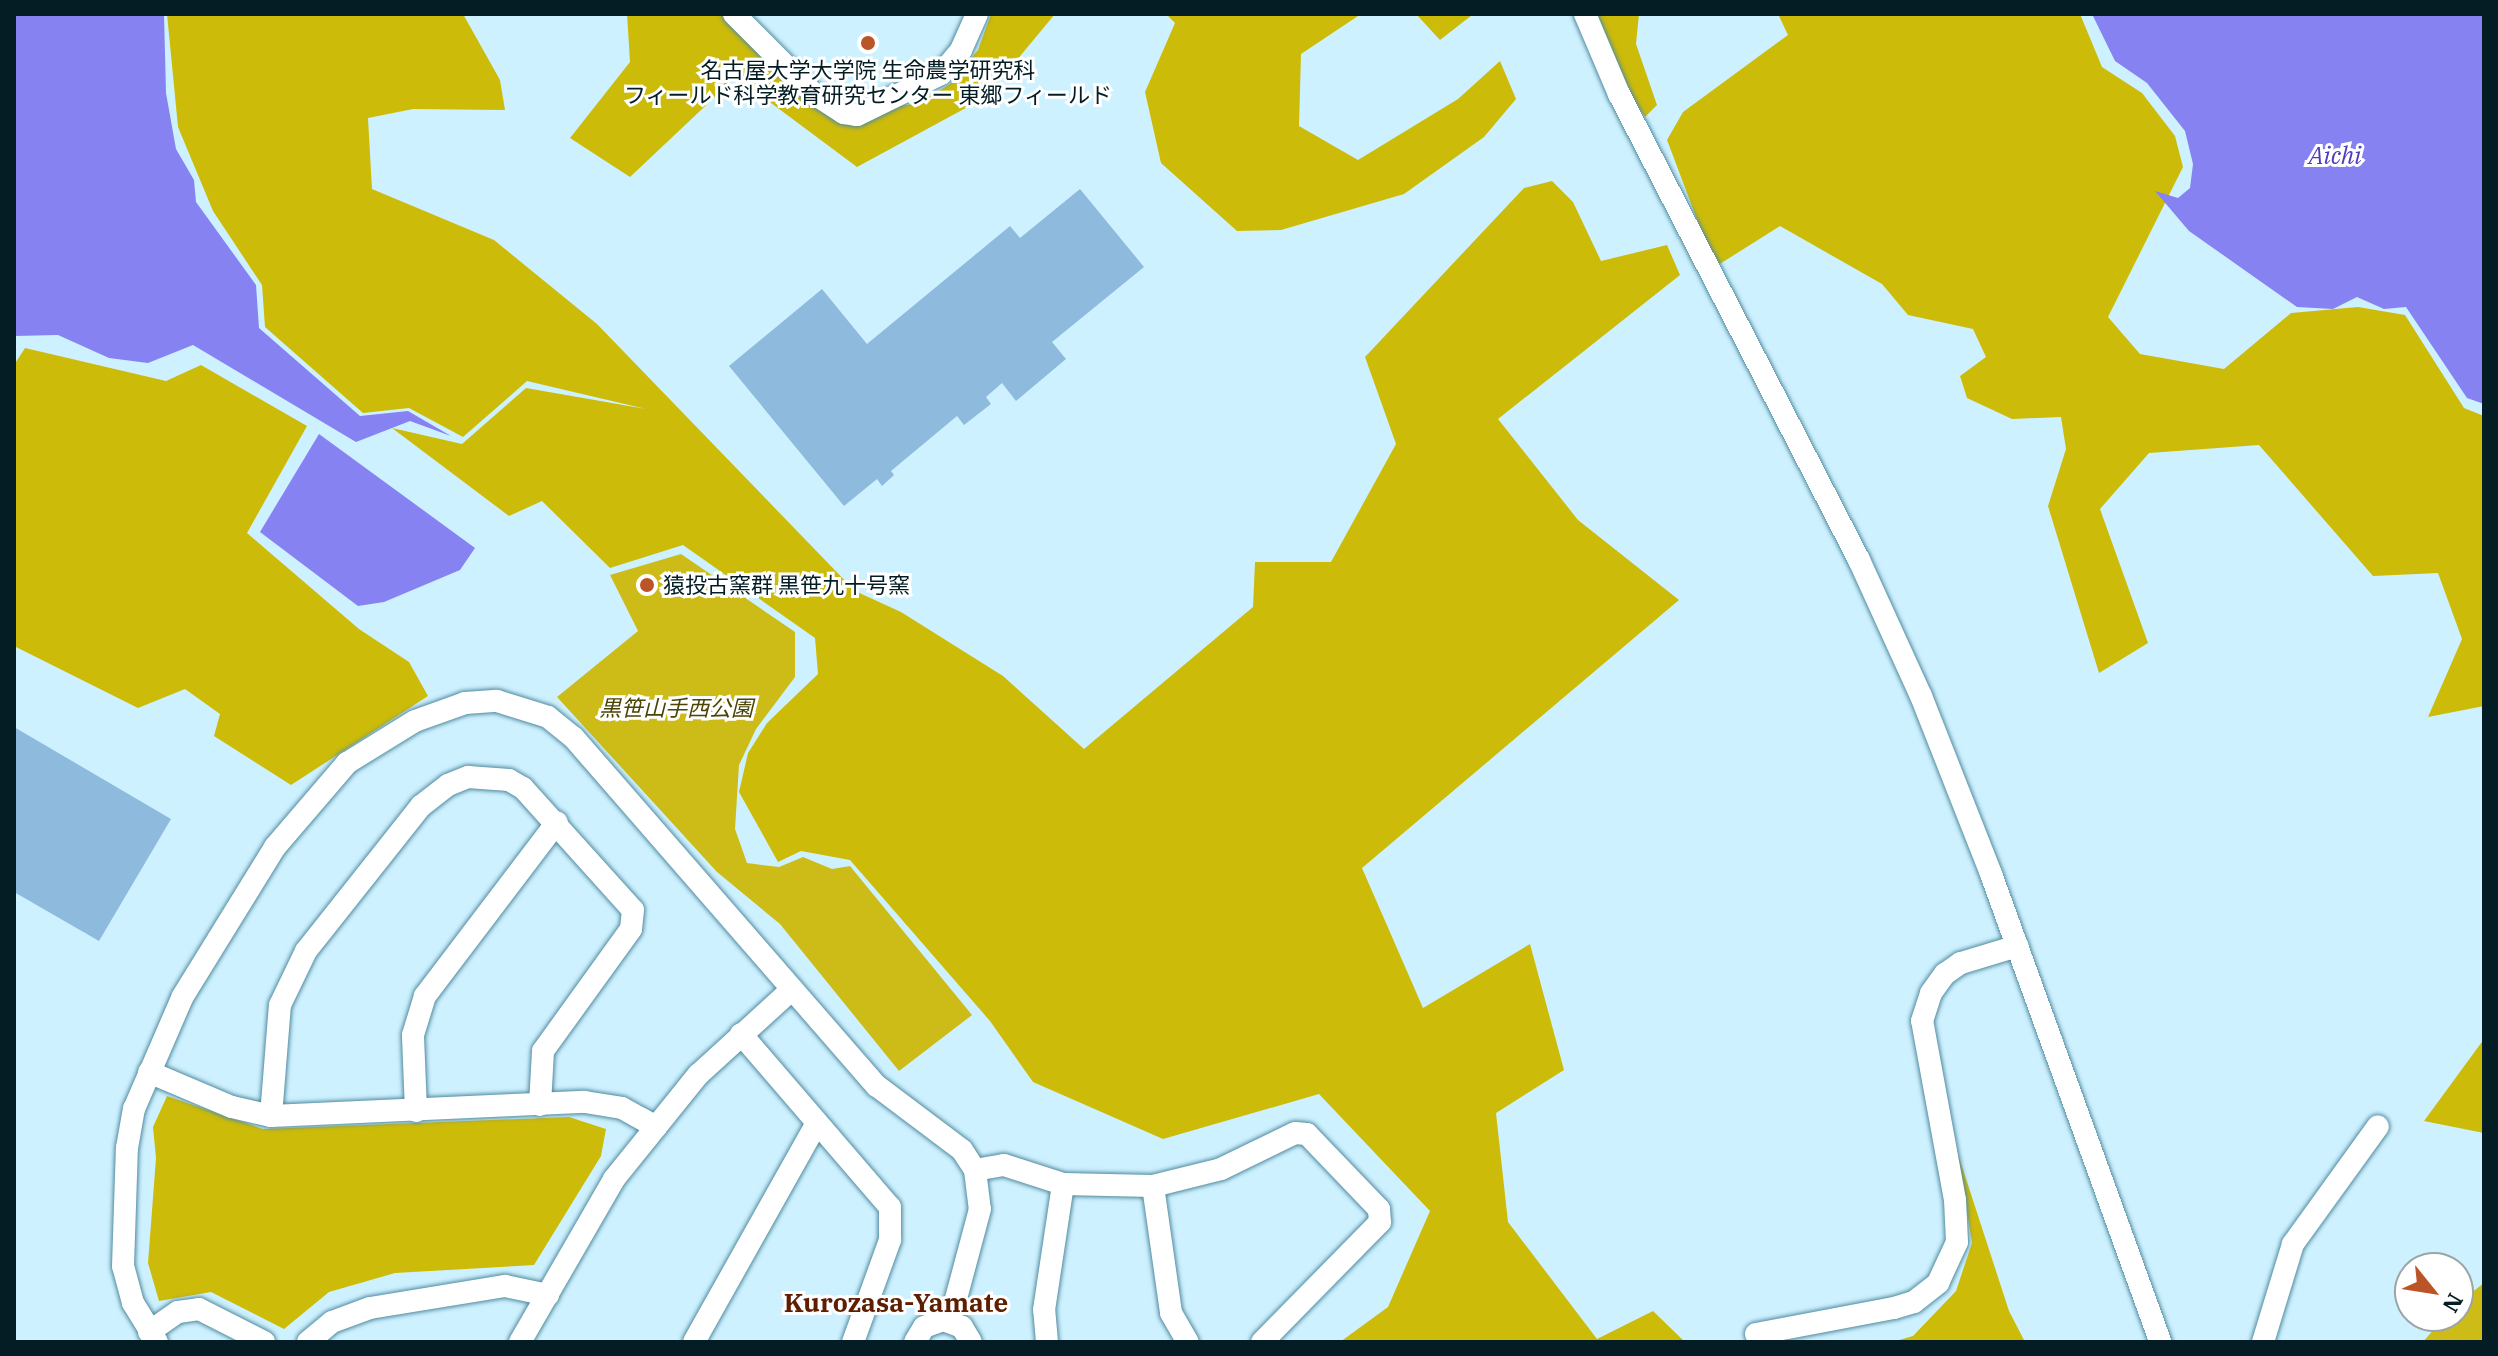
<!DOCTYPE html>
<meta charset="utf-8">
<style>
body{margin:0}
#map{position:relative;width:2498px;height:1356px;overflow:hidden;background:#cef1ff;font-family:"IBM Plex Serif","Noto Sans JP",serif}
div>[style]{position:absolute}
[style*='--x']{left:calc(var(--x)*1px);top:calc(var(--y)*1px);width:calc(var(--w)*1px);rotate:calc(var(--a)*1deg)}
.green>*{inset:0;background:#cdbc17}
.forest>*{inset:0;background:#cdbb09}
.water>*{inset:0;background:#8682f2}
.building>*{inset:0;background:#8ebadd}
.roads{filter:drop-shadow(0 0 2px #508ba0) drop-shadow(0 0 2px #508ba0)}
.minor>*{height:22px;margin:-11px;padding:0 11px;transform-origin:11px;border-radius:11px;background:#fff}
.dots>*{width:22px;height:22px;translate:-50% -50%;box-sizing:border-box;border:4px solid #fff;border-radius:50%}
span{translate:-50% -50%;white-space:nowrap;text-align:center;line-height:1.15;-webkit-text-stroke:6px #fff;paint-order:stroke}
.poi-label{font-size:22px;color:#041d25}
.left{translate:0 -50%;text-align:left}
.park-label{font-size:22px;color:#4b4405;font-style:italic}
.water-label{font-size:24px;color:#4f3bbd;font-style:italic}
.quarter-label{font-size:26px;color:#5e1f00;font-weight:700}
.frame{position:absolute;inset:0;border:16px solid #041d25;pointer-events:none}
.north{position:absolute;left:2394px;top:1252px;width:80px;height:80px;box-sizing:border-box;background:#fff;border:2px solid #9ba5a8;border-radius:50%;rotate:120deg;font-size:22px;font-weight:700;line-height:32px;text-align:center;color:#041d25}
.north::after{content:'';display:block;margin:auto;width:28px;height:36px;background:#bb5528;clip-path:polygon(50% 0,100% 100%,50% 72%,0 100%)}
</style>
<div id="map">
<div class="green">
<div style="clip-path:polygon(681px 554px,795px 632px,795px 677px,756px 729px,739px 765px,735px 829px,747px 863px,779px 867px,803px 857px,832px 869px,850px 866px,972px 1015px,899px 1071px,780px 924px,717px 872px,557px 697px,638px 631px,610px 575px)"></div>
<div style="clip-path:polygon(2484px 1283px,2484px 1342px,2423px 1342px,2445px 1316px,2458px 1316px,2458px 1303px)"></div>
</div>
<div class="forest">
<div style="clip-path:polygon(167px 14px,463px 14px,500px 80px,505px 110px,413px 109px,368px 118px,372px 189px,494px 240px,597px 324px,855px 591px,901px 612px,1003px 676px,1084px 749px,1253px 607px,1255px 562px,1331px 562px,1396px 444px,1365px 357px,1524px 188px,1552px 181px,1573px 202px,1601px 261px,1667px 245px,1680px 275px,1498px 419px,1578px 520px,1679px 600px,1362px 868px,1423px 1008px,1530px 944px,1564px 1070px,1496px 1113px,1508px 1222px,1597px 1339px,1653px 1311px,1685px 1342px,1340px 1342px,1388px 1307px,1430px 1211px,1319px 1094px,1163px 1139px,1033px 1082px,990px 1021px,850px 860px,801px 851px,778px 862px,739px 792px,748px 753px,767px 723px,818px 674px,815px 638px,683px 545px,610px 568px,542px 501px,509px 516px,392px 428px,462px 444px,526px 388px,646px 409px,527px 381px,463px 437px,409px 408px,363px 413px,265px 327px,262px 285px,213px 211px,178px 127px)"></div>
<div style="clip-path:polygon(627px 14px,721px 14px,761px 57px,837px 116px,919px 103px,950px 84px,978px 50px,991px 14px,1055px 14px,986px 97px,857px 167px,736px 77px,630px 177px,570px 138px,630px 62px)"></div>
<div style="clip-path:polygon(1166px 14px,1361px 14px,1301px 54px,1299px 126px,1358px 160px,1458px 99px,1500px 61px,1516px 99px,1484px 137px,1404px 194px,1281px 230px,1237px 231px,1161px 163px,1145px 92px,1175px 23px)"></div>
<div style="clip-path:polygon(1416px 14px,1471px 14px,1472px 15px,1440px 40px)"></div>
<div style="clip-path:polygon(1598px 14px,1639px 14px,1636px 44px,1657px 105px,1645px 117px,1618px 76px)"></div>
<div style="clip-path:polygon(1778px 14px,2080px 14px,2102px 67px,2142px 93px,2175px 136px,2183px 167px,2108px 317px,2140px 354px,2224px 369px,2291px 313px,2358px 307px,2405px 315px,2464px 408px,2484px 416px,2484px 706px,2428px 717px,2462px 639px,2438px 573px,2373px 576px,2259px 445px,2149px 453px,2100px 509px,2148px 643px,2099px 673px,2048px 506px,2066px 449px,2061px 417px,2012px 419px,1967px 398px,1960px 376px,1986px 357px,1973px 329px,1908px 315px,1882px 284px,1780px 226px,1715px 267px,1667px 140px,1683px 112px,1788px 35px)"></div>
<div style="clip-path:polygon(25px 348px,166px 381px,201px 365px,307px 426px,247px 533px,359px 629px,409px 662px,428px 696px,291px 785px,214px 736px,220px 714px,185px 689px,138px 708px,14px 646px,14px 365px)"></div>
<div style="clip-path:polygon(2484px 1039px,2484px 1133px,2424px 1121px)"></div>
<div style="clip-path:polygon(167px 1096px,263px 1129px,569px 1117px,606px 1129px,601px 1156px,534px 1265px,395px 1273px,329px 1292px,284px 1329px,211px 1292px,159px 1301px,148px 1263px,156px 1158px,153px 1127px)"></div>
<div style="clip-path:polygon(1957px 1151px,2009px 1311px,2025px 1342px,1892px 1342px,1913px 1336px,1956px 1291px,1972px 1243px)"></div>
</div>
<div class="water">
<div style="clip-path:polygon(14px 14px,164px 14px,166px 93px,176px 149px,194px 180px,196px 202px,256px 285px,259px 328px,360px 416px,408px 411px,451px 436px,410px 421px,356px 442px,193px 345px,148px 363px,109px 358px,58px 335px,14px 336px)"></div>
<div style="clip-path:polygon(2092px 14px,2484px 14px,2484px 404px,2467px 398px,2406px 307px,2384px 309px,2357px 297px,2333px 309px,2297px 307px,2189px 231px,2155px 191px,2178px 198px,2190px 188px,2193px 164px,2185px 131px,2147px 83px,2115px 61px)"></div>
<div style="clip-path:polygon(319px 434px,475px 548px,460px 570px,384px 602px,358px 606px,260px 532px)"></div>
</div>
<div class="building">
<div style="clip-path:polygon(1080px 189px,1144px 267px,1052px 342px,1066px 359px,1016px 401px,1002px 383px,986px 397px,991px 404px,964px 425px,957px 416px,891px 471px,894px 475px,882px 486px,877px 479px,844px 506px,729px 366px,822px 289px,867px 344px,1010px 226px,1020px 238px)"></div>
<div style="clip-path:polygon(14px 727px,171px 819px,99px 941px,14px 892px)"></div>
</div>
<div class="roads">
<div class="minor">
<div style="--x:734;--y:14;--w:112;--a:45"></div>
<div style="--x:813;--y:93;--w:37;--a:33"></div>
<div style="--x:844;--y:113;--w:13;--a:9"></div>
<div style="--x:857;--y:115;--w:93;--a:-26"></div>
<div style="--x:941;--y:74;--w:31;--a:-50"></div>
<div style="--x:961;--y:50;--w:39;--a:-66"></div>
<div style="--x:1585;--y:14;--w:87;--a:67"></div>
<div style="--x:1619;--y:94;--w:524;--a:62.75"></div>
<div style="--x:1859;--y:560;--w:149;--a:65.5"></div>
<div style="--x:1921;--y:696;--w:191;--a:68.5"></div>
<div style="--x:1991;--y:874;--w:498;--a:70.1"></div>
<div style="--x:741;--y:1034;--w:228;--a:49.3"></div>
<div style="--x:890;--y:1207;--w:33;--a:90"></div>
<div style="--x:890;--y:1240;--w:109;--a:109.9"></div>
<div style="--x:149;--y:1072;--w:90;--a:22.9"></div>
<div style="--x:232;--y:1107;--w:40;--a:13"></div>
<div style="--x:271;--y:1116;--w:314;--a:-2.6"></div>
<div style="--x:585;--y:1102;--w:37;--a:9"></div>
<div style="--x:622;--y:1108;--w:39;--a:29"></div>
<div style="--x:416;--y:1111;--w:76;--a:-92.3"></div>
<div style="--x:413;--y:1035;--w:41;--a:-72.9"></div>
<div style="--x:425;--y:996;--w:218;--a:-52.8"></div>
<div style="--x:271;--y:1116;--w:111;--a:-85.4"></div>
<div style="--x:280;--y:1005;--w:60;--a:-64.3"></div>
<div style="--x:306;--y:951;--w:185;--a:-51.6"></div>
<div style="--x:421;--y:806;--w:34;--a:-38"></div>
<div style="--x:448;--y:785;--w:22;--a:-22"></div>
<div style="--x:468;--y:777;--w:41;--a:4.2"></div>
<div style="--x:509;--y:780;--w:16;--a:30"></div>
<div style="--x:523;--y:788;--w:164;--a:48"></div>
<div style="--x:633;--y:910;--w:19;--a:96"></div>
<div style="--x:631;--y:929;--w:150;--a:125.8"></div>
<div style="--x:543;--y:1051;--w:54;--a:93.2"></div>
<div style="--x:975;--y:1170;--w:29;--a:-10"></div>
<div style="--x:1004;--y:1165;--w:62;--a:17.9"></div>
<div style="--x:1063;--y:1184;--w:90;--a:1.3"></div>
<div style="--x:1153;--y:1186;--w:70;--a:-14"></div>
<div style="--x:1221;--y:1169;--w:82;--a:-25.9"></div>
<div style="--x:1295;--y:1133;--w:12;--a:5"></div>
<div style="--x:1307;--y:1134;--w:104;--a:46.2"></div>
<div style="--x:1379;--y:1209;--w:13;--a:86"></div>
<div style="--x:1380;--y:1222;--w:168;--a:134.5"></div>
<div style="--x:1153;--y:1186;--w:128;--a:81.9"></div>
<div style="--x:1171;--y:1313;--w:34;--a:60"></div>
<div style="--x:149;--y:1332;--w:35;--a:-35"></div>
<div style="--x:178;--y:1312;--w:21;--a:-8"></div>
<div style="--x:199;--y:1309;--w:73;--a:26.9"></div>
<div style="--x:1756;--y:1334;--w:140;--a:-10.7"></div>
<div style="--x:1894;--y:1308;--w:21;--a:-17"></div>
<div style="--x:1914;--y:1302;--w:31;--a:-38"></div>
<div style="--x:1938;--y:1283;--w:45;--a:-65.1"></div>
<div style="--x:1957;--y:1242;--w:42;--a:-92.7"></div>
<div style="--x:1955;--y:1200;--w:182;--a:-100.4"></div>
<div style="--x:1922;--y:1021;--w:29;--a:-72"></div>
<div style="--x:1931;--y:993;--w:24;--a:-54"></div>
<div style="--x:1945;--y:974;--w:19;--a:-35"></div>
<div style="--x:1961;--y:963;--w:59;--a:-16.9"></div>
<div style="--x:157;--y:1342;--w:46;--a:-121.6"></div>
<div style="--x:133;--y:1303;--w:38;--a:-105"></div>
<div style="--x:123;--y:1266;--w:118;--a:-88.1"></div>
<div style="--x:127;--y:1148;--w:40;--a:-80"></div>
<div style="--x:134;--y:1109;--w:123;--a:-66.6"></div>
<div style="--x:183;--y:996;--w:175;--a:-58.3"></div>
<div style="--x:275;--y:847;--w:111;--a:-49.4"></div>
<div style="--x:347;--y:763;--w:80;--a:-31.7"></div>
<div style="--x:415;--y:721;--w:53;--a:-19.8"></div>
<div style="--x:465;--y:703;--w:32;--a:-4"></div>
<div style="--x:497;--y:701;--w:53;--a:17.4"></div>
<div style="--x:548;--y:717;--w:33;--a:39"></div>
<div style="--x:574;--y:738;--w:461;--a:49"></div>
<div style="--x:877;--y:1086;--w:106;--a:37"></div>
<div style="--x:962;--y:1150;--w:24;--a:57"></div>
<div style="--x:975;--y:1170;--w:39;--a:83"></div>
<div style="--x:980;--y:1209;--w:116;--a:105"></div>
<div style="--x:308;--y:1342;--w:31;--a:-40"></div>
<div style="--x:332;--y:1322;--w:40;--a:-20.2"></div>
<div style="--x:370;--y:1308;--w:137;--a:-9.3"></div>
<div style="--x:505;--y:1286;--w:44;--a:11.8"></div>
<div style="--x:520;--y:1342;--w:188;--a:-60"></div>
<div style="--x:614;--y:1179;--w:134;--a:-51.1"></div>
<div style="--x:698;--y:1075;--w:126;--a:-42.4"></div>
<div style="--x:694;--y:1342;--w:251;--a:-60.7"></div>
<div style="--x:915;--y:1342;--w:17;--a:-59"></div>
<div style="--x:924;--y:1327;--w:20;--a:-20"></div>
<div style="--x:943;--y:1320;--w:20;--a:20"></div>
<div style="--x:962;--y:1327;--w:17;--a:59"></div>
<div style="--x:1047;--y:1342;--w:32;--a:-95"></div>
<div style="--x:1044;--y:1310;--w:127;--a:-81.4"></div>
<div style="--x:2263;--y:1342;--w:102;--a:-73"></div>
<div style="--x:2293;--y:1244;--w:145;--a:-54.2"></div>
</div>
</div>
<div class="dots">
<div style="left:868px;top:43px;background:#bb5528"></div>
<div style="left:647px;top:585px;background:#bb5528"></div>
</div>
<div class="poi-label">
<span style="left:868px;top:82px">名古屋大学大学院 生命農学研究科<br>フィールド科学教育研究センター 東郷フィールド</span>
<span class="left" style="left:663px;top:585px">猿投古窯群 黒笹九十号窯</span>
</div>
<div class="park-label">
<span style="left:676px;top:708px">黒笹山手西公園</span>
</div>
<div class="water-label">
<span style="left:2335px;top:156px">Aichi</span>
</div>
<div class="quarter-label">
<span style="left:896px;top:1303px">Kurozasa-Yamate</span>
</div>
<div class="frame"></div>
<div class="north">N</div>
</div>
